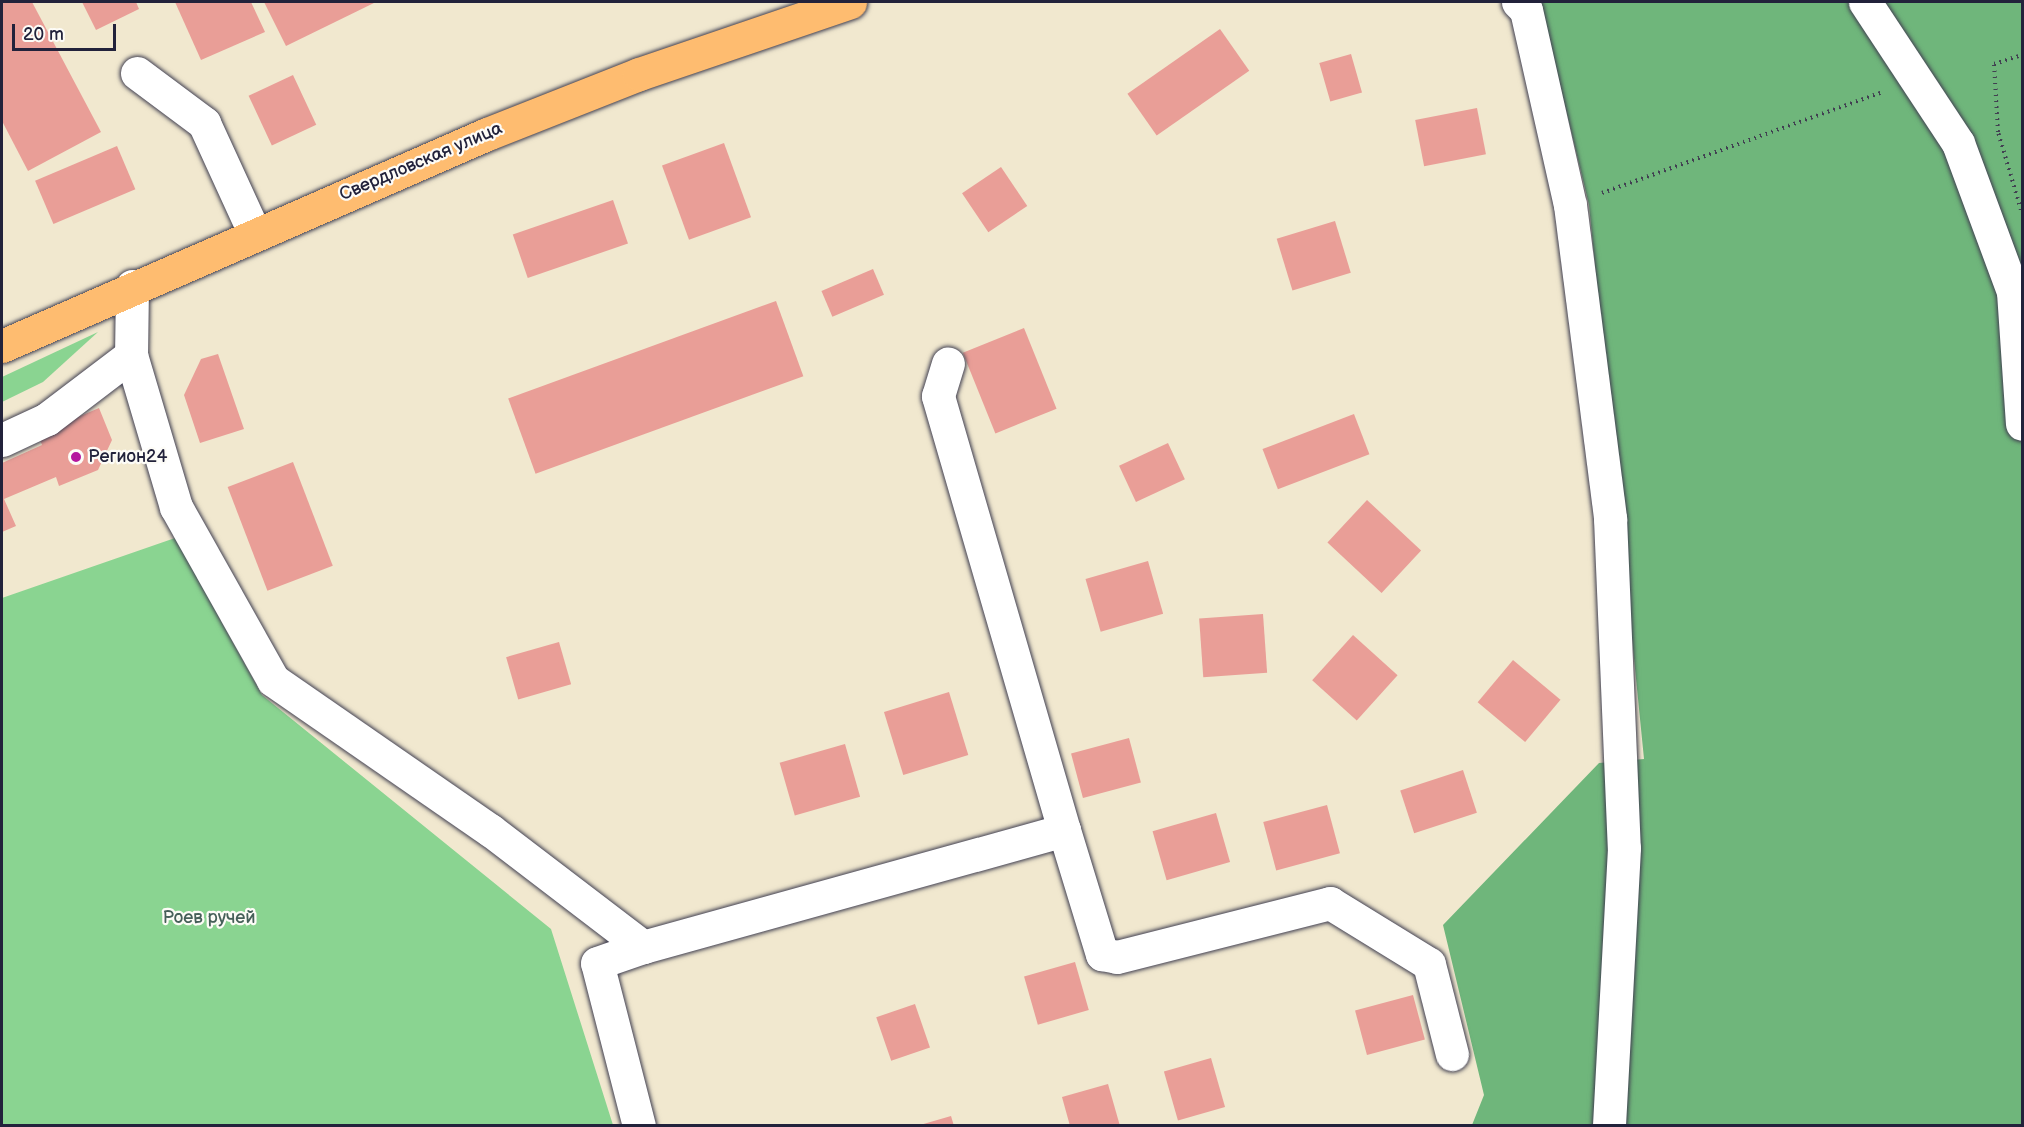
<!DOCTYPE html>
<meta charset="utf-8">
<style>
body{margin:0}
#map{position:relative;width:2024px;height:1127px;overflow:hidden;background:#f1e8cf;font-family:"Balsamiq Sans",sans-serif}
div>[style]{position:absolute}
[style*='--x']{left:calc(var(--x)*1px);top:calc(var(--y)*1px);width:calc(var(--w)*1px);rotate:calc(var(--a)*1deg)}
.green>*{inset:0;background:#8ad491}
.forest>*{inset:0;background:#6fb67b}
.building>*{inset:0;background:#e99e97;transform-origin:0 0}
.path>*{height:4px;margin-top:-2px;transform-origin:0;background:repeating-linear-gradient(90deg,#414051 0 1.5px,transparent 0 6px)}
.roads{filter:drop-shadow(0 0 2px #414051) drop-shadow(0 0 2px #414051)}
.minor>*{height:33px;margin:-16.5px;padding:0 16.5px;transform-origin:16.5px;border-radius:16.5px;background:#fff}
.highway>*{height:33px;margin:-16.5px;padding:0 16.5px;transform-origin:16.5px;border-radius:16.5px;background:#febc70}
.dots>*{width:16px;height:16px;translate:-50% -50%;box-sizing:border-box;border:3px solid #fdfcf7;border-radius:50%}
span{translate:-50% -50%;white-space:nowrap;text-align:center;line-height:1.15;-webkit-text-stroke:4.5px #fdfcf7;paint-order:stroke}
.street-label{font-size:18px;color:#22223b}
.poi-label{font-size:18px;color:#22223b}
.left{translate:0 -50%;text-align:left}
.park-label{font-size:18px;color:#466059}
.frame{position:absolute;inset:0;border:3px solid #22223b;pointer-events:none}
.scale{position:absolute;left:12px;top:24px;width:104px;height:27px;box-sizing:border-box;border:3px solid #22223b;border-top:0;padding-left:8px;font-size:18px;line-height:21px;white-space:nowrap;color:#22223b;-webkit-text-stroke:4px #fdfcf7;paint-order:stroke}
</style>
<div id="map">
<div class="green">
<div style="clip-path:polygon(98px 332px,43px 382px,2px 402px,2px 377px)"></div>
<div style="clip-path:polygon(175px 538px,262px 695px,551px 929px,613px 1125px,2px 1125px,2px 598px)"></div>
</div>
<div class="forest">
<div style="clip-path:polygon(1540px 2px,2022px 2px,2022px 1125px,1472px 1125px,1484px 1095px,1443px 925px,1599px 763px,1644px 759px,1589px 205px)"></div>
</div>
<div class="building">
<div style="clip-path:polygon(2px 2px,32px 2px,101px 132px,28px 171px,2px 121px)"></div>
<div style="clip-path:polygon(82px 2px,136px 2px,139px 9px,96px 30px)"></div>
<div style="clip-path:polygon(175px 2px,251px 2px,265px 32px,201px 60px)"></div>
<div style="clip-path:polygon(264px 2px,376px 2px,286px 46px)"></div>
<div style="left:1220px;top:29px;width:51px;height:113px;rotate:55deg"></div>
<div style="left:1351px;top:54px;width:40px;height:33px;rotate:74deg"></div>
<div style="left:293px;top:75px;width:55px;height:49px;rotate:65deg"></div>
<div style="left:1477px;top:108px;width:47px;height:63px;rotate:79deg"></div>
<div style="left:724px;top:143px;width:79px;height:66px;rotate:70deg"></div>
<div style="left:117px;top:146px;width:47px;height:89px;rotate:67deg"></div>
<div style="left:1001px;top:167px;width:47px;height:47px;rotate:56deg"></div>
<div style="left:613px;top:200px;width:46px;height:106px;rotate:71deg"></div>
<div style="left:1335px;top:221px;width:54px;height:61px;rotate:73deg"></div>
<div style="left:873px;top:269px;width:28px;height:56px;rotate:67deg"></div>
<div style="left:776px;top:301px;width:80px;height:285px;rotate:70deg"></div>
<div style="left:1024px;top:328px;width:87px;height:66px;rotate:68deg"></div>
<div style="clip-path:polygon(218px 354px,244px 429px,200px 443px,184px 395px,201px 359px)"></div>
<div style="clip-path:polygon(99px 408px,112px 440px,98px 470px,59px 486px,56px 477px,4px 499px,16px 526px,2px 532px,2px 463px,42px 445px,38px 434px)"></div>
<div style="left:1354px;top:414px;width:43px;height:98px;rotate:69deg"></div>
<div style="left:1168px;top:443px;width:40px;height:54px;rotate:65deg"></div>
<div style="left:293px;top:462px;width:111px;height:70px;rotate:69deg"></div>
<div style="left:1367px;top:500px;width:74px;height:58px;rotate:43deg"></div>
<div style="left:1148px;top:561px;width:55px;height:65px;rotate:74deg"></div>
<div style="left:1263px;top:614px;width:59px;height:64px;rotate:86deg"></div>
<div style="left:1353px;top:635px;width:60px;height:61px;rotate:42deg"></div>
<div style="left:559px;top:642px;width:44px;height:55px;rotate:74deg"></div>
<div style="left:1513px;top:660px;width:62px;height:55px;rotate:40deg"></div>
<div style="left:949px;top:692px;width:66px;height:68px;rotate:73deg"></div>
<div style="left:1129px;top:738px;width:46px;height:60px;rotate:75deg"></div>
<div style="left:845px;top:744px;width:55px;height:68px;rotate:74deg"></div>
<div style="left:1463px;top:770px;width:45px;height:66px;rotate:72deg"></div>
<div style="left:1327px;top:805px;width:50px;height:66px;rotate:75deg"></div>
<div style="left:1216px;top:813px;width:51px;height:66px;rotate:74deg"></div>
<div style="left:1075px;top:962px;width:50px;height:53px;rotate:74deg"></div>
<div style="left:1413px;top:995px;width:46px;height:60px;rotate:75deg"></div>
<div style="left:915px;top:1004px;width:46px;height:41px;rotate:71deg"></div>
<div style="left:1211px;top:1058px;width:51px;height:49px;rotate:74deg"></div>
<div style="clip-path:polygon(1108px 1084px,1120px 1126px,1070px 1126px,1062px 1097px)"></div>
<div style="clip-path:polygon(951px 1116px,954px 1126px,920px 1126px,920px 1125px)"></div>
</div>
<div class="path">
<div style="--x:1602;--y:193;--w:298;--a:-19.8"></div>
<div style="--x:2021;--y:210;--w:81;--a:-106.4"></div>
<div style="--x:1998;--y:132;--w:68;--a:-93.4"></div>
<div style="--x:1994;--y:64;--w:29;--a:-18"></div>
</div>
<div class="roads">
<div class="minor">
<div style="--x:1518;--y:2;--w:11;--a:45"></div>
<div style="--x:1526;--y:10;--w:200;--a:77.3"></div>
<div style="--x:1570;--y:205;--w:316;--a:82.7"></div>
<div style="--x:1610;--y:518;--w:330;--a:87.6"></div>
<div style="--x:1624;--y:848;--w:278;--a:93.1"></div>
<div style="--x:1865;--y:2;--w:169;--a:56.6"></div>
<div style="--x:1958;--y:143;--w:159;--a:69.7"></div>
<div style="--x:2013;--y:292;--w:132;--a:86.1"></div>
<div style="--x:137;--y:73;--w:84;--a:36.7"></div>
<div style="--x:204;--y:123;--w:120;--a:65.4"></div>
<div style="--x:132;--y:286;--w:69;--a:90.8"></div>
<div style="--x:131;--y:355;--w:159;--a:73.5"></div>
<div style="--x:176;--y:507;--w:198;--a:60.7"></div>
<div style="--x:273;--y:680;--w:264;--a:34.7"></div>
<div style="--x:490;--y:830;--w:193;--a:37.4"></div>
<div style="--x:643;--y:947;--w:437;--a:-15.5"></div>
<div style="--x:1064;--y:830;--w:452;--a:-106.2"></div>
<div style="--x:938;--y:396;--w:34;--a:-73"></div>
<div style="--x:2;--y:440;--w:50;--a:-25"></div>
<div style="--x:47;--y:419;--w:106;--a:-37.3"></div>
<div style="--x:1064;--y:830;--w:130;--a:73"></div>
<div style="--x:1102;--y:954;--w:15;--a:11"></div>
<div style="--x:1117;--y:957;--w:220;--a:-14.2"></div>
<div style="--x:1330;--y:903;--w:116;--a:31.6"></div>
<div style="--x:1429;--y:964;--w:93;--a:75.7"></div>
<div style="--x:639;--y:1126;--w:168;--a:-104.4"></div>
<div style="--x:597;--y:963;--w:49;--a:-19.2"></div>
</div>
<div class="highway">
<div style="--x:2;--y:346;--w:529;--a:-23.61"></div>
<div style="--x:487;--y:134;--w:163;--a:-21.5"></div>
<div style="--x:639;--y:74;--w:223;--a:-18.8"></div>
</div>
</div>
<div class="dots">
<div style="left:76px;top:457px;background:#b5179e"></div>
</div>
<div class="street-label">
<span style="left:421px;top:162px;rotate:-23deg">Свердловская улица</span>
</div>
<div class="poi-label">
<span class="left" style="left:88px;top:457px">Регион24</span>
</div>
<div class="park-label">
<span style="left:209px;top:918px">Роев ручей</span>
</div>
<div class="frame"></div>
<div class="scale">20 m</div>
</div>
